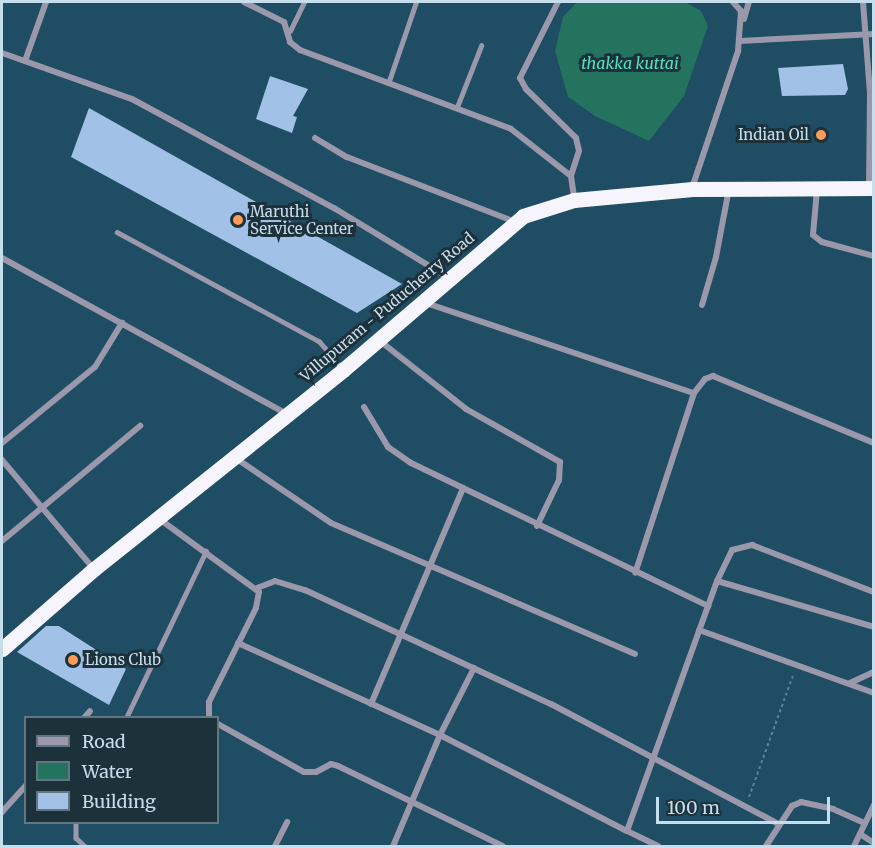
<!DOCTYPE html>
<style>
body{margin:0}
#map{position:relative;width:875px;height:848px;overflow:hidden;background:#1f4d64;font-family:Merriweather,serif}
div>[style]{position:absolute}
[style*='--x']{left:calc(var(--x)*1px);top:calc(var(--y)*1px);width:calc(var(--w)*1px);rotate:calc(var(--a)*1deg)}
.water>*{inset:0;background:#23735f}
.building>*{inset:0;background:#a1c1e7}
.path>*{height:2px;margin-top:-1px;transform-origin:0;background:repeating-linear-gradient(90deg,#5c8295 0 3px,transparent 0 6px)}
.service>*{height:4.5px;margin:-2.25px;padding:0 2.25px;transform-origin:2.25px;border-radius:2.25px;background:#9b98ab}
.minor>*{height:6px;margin:-3px;padding:0 3px;transform-origin:3px;border-radius:3px;background:#9b98ab}
.trunk>*{height:15px;margin:-7.5px;padding:0 7.5px;transform-origin:7.5px;border-radius:7.5px;background:#f6f4fc}
.dots>*{width:16px;height:16px;translate:-50% -50%;box-sizing:border-box;border:3px solid #1d313b;border-radius:50%}
span{translate:-50% -50%;white-space:nowrap;text-align:center;line-height:1.15;-webkit-text-stroke:6px #1d313b;paint-order:stroke}
.poi-label{font-size:15px;color:#c6deec}
.right{translate:-100% -50%;text-align:right}
.left{translate:0 -50%;text-align:left}
.street-label{font-size:15px;color:#c6deec}
.water-label{font-size:16px;color:#51e2be;font-style:italic}
.frame{position:absolute;inset:0;border:3px solid #c6deec;pointer-events:none}
.legend{position:absolute;left:24px;top:716px;width:195px;height:108px;box-sizing:border-box;background:#1d313b;border:2px solid #617682;margin:0;padding:8px 10px;list-style:none;font-size:18px;color:#c6deec}
.legend li{display:flex;align-items:center;gap:12px;height:30px}
.legend b{width:30px;border:2px solid #617682}
.scale{position:absolute;left:656px;top:797px;width:174px;height:27px;box-sizing:border-box;border:3px solid #c6deec;border-top:0;padding-left:8px;font-size:18px;line-height:21px;white-space:nowrap;color:#c6deec;-webkit-text-stroke:4px #1d313b;paint-order:stroke}
</style>
<div id="map">
<div class="water">
<div style="clip-path:polygon(577px 2px,685px 2px,701px 11px,708px 26px,684px 96px,649px 141px,595px 116px,568px 97px,555px 51px,563px 17px)"></div>
</div>
<div class="building">
<div style="clip-path:polygon(843px 64px,848px 89px,845px 95px,782px 96px,778px 68px)"></div>
<div style="clip-path:polygon(270px 76px,308px 89px,293px 116px,297px 117px,292px 133px,256px 119px)"></div>
<div style="clip-path:polygon(89px 108px,402px 284px,357px 313px,71px 157px)"></div>
<div style="clip-path:polygon(46px 626px,59px 626px,126px 669px,109px 705px,17px 652px)"></div>
</div>
<div class="path">
<div style="--x:749;--y:797;--w:132;--a:-70.1"></div>
</div>
<div class="service">
<div style="--x:290;--y:31;--w:32;--a:-64"></div>
<div style="--x:389;--y:81;--w:83;--a:-71.1"></div>
<div style="--x:457;--y:107;--w:66;--a:-68.5"></div>
<div style="--x:117;--y:232;--w:230;--a:28.4"></div>
<div style="--x:319;--y:341;--w:35;--a:49"></div>
<div style="--x:126;--y:718;--w:185;--a:-64.4"></div>
<div style="--x:76;--y:822;--w:16;--a:90"></div>
<div style="--x:76;--y:838;--w:12;--a:42"></div>
</div>
<div class="minor">
<div style="--x:244;--y:2;--w:45;--a:26.6"></div>
<div style="--x:284;--y:22;--w:21;--a:73"></div>
<div style="--x:290;--y:42;--w:13;--a:39"></div>
<div style="--x:300;--y:50;--w:225;--a:20.5"></div>
<div style="--x:511;--y:129;--w:76;--a:38.1"></div>
<div style="--x:558;--y:2;--w:85;--a:116.6"></div>
<div style="--x:520;--y:78;--w:13;--a:61"></div>
<div style="--x:526;--y:89;--w:70;--a:44.4"></div>
<div style="--x:576;--y:138;--w:13;--a:77"></div>
<div style="--x:579;--y:151;--w:26;--a:108"></div>
<div style="--x:571;--y:176;--w:22;--a:82"></div>
<div style="--x:863;--y:2;--w:92;--a:85.6"></div>
<div style="--x:870;--y:94;--w:94;--a:90.6"></div>
<div style="--x:744;--y:19;--w:18;--a:-74"></div>
<div style="--x:740;--y:41;--w:134;--a:-3"></div>
<div style="--x:2;--y:53;--w:138;--a:19.5"></div>
<div style="--x:132;--y:99;--w:230;--a:28.4"></div>
<div style="--x:334;--y:208;--w:135;--a:31.3"></div>
<div style="--x:25;--y:61;--w:63;--a:-70.4"></div>
<div style="--x:315;--y:138;--w:37;--a:31"></div>
<div style="--x:347;--y:157;--w:178;--a:21.1"></div>
<div style="--x:692;--y:188;--w:145;--a:-71.4"></div>
<div style="--x:738;--y:51;--w:40;--a:-85.7"></div>
<div style="--x:741;--y:11;--w:12;--a:-132"></div>
<div style="--x:817;--y:190;--w:45;--a:95.1"></div>
<div style="--x:813;--y:235;--w:11;--a:38"></div>
<div style="--x:822;--y:242;--w:54;--a:15.1"></div>
<div style="--x:2;--y:258;--w:323;--a:28.7"></div>
<div style="--x:423;--y:302;--w:286;--a:18.6"></div>
<div style="--x:694;--y:393;--w:189;--a:108.1"></div>
<div style="--x:702;--y:305;--w:50;--a:-73.7"></div>
<div style="--x:716;--y:257;--w:69;--a:-79.2"></div>
<div style="--x:380;--y:341;--w:110;--a:38.3"></div>
<div style="--x:466;--y:409;--w:108;--a:29.4"></div>
<div style="--x:560;--y:462;--w:18;--a:93"></div>
<div style="--x:559;--y:480;--w:51;--a:115.6"></div>
<div style="--x:694;--y:393;--w:18;--a:-52"></div>
<div style="--x:705;--y:379;--w:9;--a:-21"></div>
<div style="--x:713;--y:376;--w:174;--a:22.6"></div>
<div style="--x:364;--y:407;--w:47;--a:59"></div>
<div style="--x:388;--y:447;--w:28;--a:35"></div>
<div style="--x:411;--y:463;--w:330;--a:25.7"></div>
<div style="--x:2;--y:443;--w:120;--a:-39.3"></div>
<div style="--x:95;--y:367;--w:52;--a:-58.5"></div>
<div style="--x:234;--y:457;--w:117;--a:34.2"></div>
<div style="--x:331;--y:523;--w:331;--a:23.3"></div>
<div style="--x:2;--y:460;--w:141;--a:49.9"></div>
<div style="--x:158;--y:518;--w:125;--a:36.2"></div>
<div style="--x:259;--y:592;--w:16;--a:101"></div>
<div style="--x:256;--y:608;--w:105;--a:116.6"></div>
<div style="--x:209;--y:702;--w:16;--a:90"></div>
<div style="--x:2;--y:541;--w:180;--a:-39.8"></div>
<div style="--x:717;--y:581;--w:164;--a:16.3"></div>
<div style="--x:257;--y:588;--w:19;--a:-21"></div>
<div style="--x:275;--y:581;--w:31;--a:17"></div>
<div style="--x:305;--y:590;--w:271;--a:24.9"></div>
<div style="--x:551;--y:704;--w:258;--a:27.8"></div>
<div style="--x:699;--y:630;--w:186;--a:19.8"></div>
<div style="--x:238;--y:643;--w:222;--a:24.5"></div>
<div style="--x:440;--y:735;--w:121;--a:112.9"></div>
<div style="--x:474;--y:668;--w:75;--a:116.9"></div>
<div style="--x:440;--y:735;--w:210;--a:27.2"></div>
<div style="--x:850;--y:683;--w:26;--a:-25"></div>
<div style="--x:371;--y:704;--w:235;--a:-66.9"></div>
<div style="--x:84;--y:718;--w:9;--a:-49"></div>
<div style="--x:218;--y:724;--w:98;--a:29.2"></div>
<div style="--x:304;--y:772;--w:12;--a:0"></div>
<div style="--x:316;--y:772;--w:17;--a:-28"></div>
<div style="--x:331;--y:764;--w:7;--a:16"></div>
<div style="--x:338;--y:766;--w:183;--a:25.9"></div>
<div style="--x:2;--y:812;--w:36;--a:-48"></div>
<div style="--x:860;--y:834;--w:17;--a:33"></div>
<div style="--x:275;--y:846;--w:27;--a:-63"></div>
<div style="--x:658;--y:846;--w:34;--a:-154"></div>
<div style="--x:627;--y:831;--w:266;--a:-70.2"></div>
<div style="--x:717;--y:581;--w:34;--a:-64"></div>
<div style="--x:732;--y:550;--w:21;--a:-14"></div>
<div style="--x:752;--y:545;--w:131;--a:21.1"></div>
<div style="--x:766;--y:846;--w:48;--a:-57"></div>
<div style="--x:792;--y:806;--w:10;--a:-24"></div>
<div style="--x:801;--y:802;--w:33;--a:12"></div>
<div style="--x:833;--y:809;--w:35;--a:24"></div>
<div style="--x:854;--y:846;--w:46;--a:-64"></div>
</div>
<div class="trunk">
<div style="--x:2;--y:649;--w:122;--a:-41"></div>
<div style="--x:94;--y:569;--w:319;--a:-38.6"></div>
<div style="--x:343;--y:370;--w:237;--a:-40.5"></div>
<div style="--x:523;--y:216;--w:53;--a:-17.4"></div>
<div style="--x:574;--y:200;--w:119;--a:-5.3"></div>
<div style="--x:692;--y:189;--w:182;--a:-0.3"></div>
</div>
<div class="dots">
<div style="left:821px;top:135px;background:#fe9b58"></div>
<div style="left:238px;top:220px;background:#fe9b58"></div>
<div style="left:73px;top:660px;background:#fe9b58"></div>
</div>
<div class="poi-label">
<span class="right" style="left:809px;top:135px">Indian Oil</span>
<span class="left" style="left:250px;top:220px">Maruthi<br>Service Center</span>
<span class="left" style="left:85px;top:660px">Lions Club</span>
</div>
<div class="street-label">
<span style="left:387px;top:307px;rotate:-40deg">Villupuram - Puducherry Road</span>
</div>
<div class="water-label">
<span style="left:630px;top:63px">thakka kuttai</span>
</div>
<div class="frame"></div>
<ul class="legend">
<li><b style="height:8px;background:#9b98ab"></b>Road</li>
<li><b style="height:16px;background:#23735f"></b>Water</li>
<li><b style="height:16px;background:#a1c1e7"></b>Building</li>
</ul>
<div class="scale">100 m</div>
</div>
